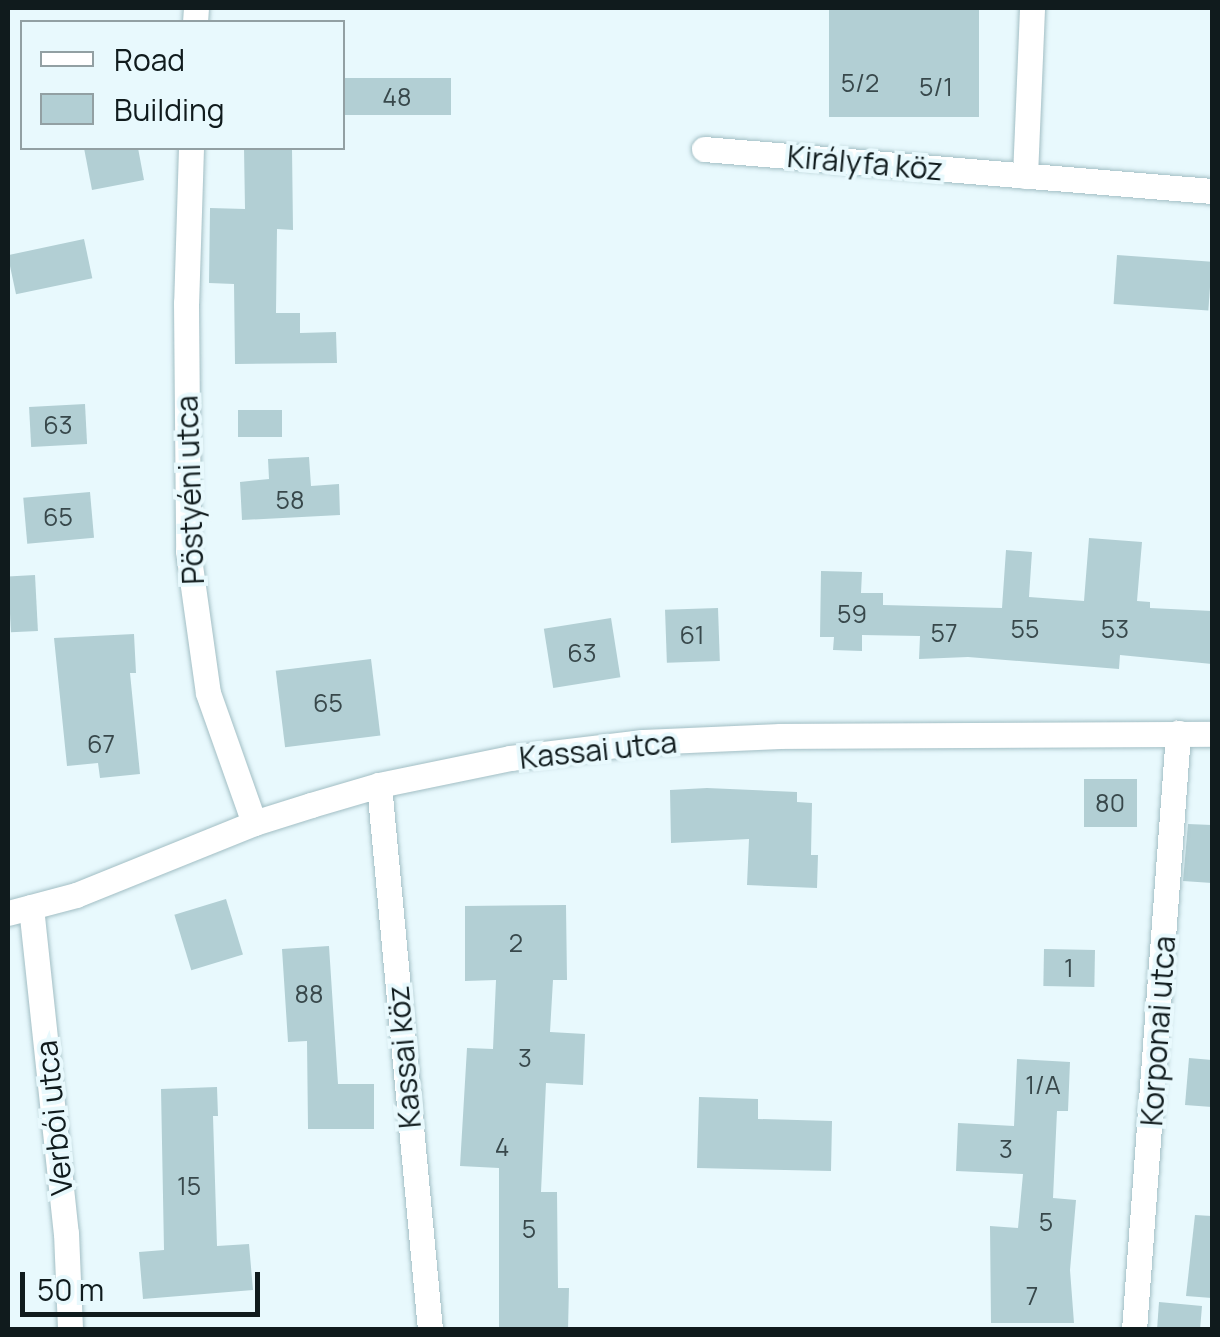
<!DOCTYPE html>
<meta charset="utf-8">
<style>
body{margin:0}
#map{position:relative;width:1220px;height:1337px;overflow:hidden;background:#e8f9fd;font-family:Manrope,sans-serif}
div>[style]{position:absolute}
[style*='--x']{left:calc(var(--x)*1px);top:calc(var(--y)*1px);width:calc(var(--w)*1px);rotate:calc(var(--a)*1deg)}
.building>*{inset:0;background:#b2cfd4;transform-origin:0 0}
.roads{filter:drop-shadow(0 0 2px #a2bec4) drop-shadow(0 0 2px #a2bec4)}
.minor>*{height:25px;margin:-12.5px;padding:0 12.5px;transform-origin:12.5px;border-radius:12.5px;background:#fff}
span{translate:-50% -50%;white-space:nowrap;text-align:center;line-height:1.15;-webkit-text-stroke:8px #e8f9fd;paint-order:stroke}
.number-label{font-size:25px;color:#38484b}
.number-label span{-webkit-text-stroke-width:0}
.street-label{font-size:30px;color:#101b1d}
.frame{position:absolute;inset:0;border:10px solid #101b1d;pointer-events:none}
.legend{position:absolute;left:20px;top:20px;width:325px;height:130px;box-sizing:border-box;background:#e8f9fd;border:2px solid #92a0a3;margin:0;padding:12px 18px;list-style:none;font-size:30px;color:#101b1d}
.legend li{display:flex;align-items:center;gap:20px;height:50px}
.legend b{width:50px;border:2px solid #92a0a3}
.scale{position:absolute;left:20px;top:1272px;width:240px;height:45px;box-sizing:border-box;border:5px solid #101b1d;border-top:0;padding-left:12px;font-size:30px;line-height:35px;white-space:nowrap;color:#101b1d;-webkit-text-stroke:8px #e8f9fd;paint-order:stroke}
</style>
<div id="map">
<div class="building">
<div style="left:829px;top:8px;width:150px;height:109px"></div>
<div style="left:342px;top:78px;width:109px;height:37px"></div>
<div style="clip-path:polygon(84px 148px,138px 148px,144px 180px,92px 190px)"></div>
<div style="clip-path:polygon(244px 148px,292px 148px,293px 230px,277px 229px,276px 313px,300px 313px,300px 333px,336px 332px,337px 363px,235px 364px,234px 284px,209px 283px,210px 208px,245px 209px)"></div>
<div style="left:84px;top:239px;width:40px;height:78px;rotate:78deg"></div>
<div style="left:1117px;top:255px;width:95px;height:49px;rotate:4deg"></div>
<div style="left:85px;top:404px;width:40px;height:56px;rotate:87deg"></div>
<div style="left:282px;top:410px;width:27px;height:44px;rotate:90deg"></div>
<div style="clip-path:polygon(309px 457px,311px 486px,339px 484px,340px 515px,242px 520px,240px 482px,269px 479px,268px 459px)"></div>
<div style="left:90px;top:492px;width:46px;height:67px;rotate:85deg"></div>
<div style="clip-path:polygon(1089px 538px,1142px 542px,1137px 601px,1150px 602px,1150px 608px,1212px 611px,1212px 664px,1120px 655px,1119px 669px,968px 657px,919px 659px,920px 636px,862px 635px,862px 651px,833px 650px,834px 637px,820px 637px,821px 571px,862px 572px,861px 593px,883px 593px,883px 605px,1002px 608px,1006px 550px,1032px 552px,1029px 597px,1084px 601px)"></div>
<div style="left:35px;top:575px;width:56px;height:27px;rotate:87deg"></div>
<div style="left:718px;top:608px;width:53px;height:53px;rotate:88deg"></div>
<div style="left:611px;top:618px;width:60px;height:68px;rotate:81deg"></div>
<div style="clip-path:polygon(134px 634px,136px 673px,130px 673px,140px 774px,100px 778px,98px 763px,67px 766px,54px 638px)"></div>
<div style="left:371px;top:659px;width:77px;height:96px;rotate:83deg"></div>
<div style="left:1084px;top:779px;width:53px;height:48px"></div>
<div style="clip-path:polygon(707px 788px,797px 792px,797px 802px,812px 803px,811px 855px,818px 855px,817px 888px,747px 885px,749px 839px,671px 843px,670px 790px)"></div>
<div style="clip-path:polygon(1188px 824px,1212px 825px,1212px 883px,1183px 881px)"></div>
<div style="left:226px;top:899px;width:58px;height:54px;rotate:73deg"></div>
<div style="clip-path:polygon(566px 905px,567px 980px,553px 980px,550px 1032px,585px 1034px,583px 1085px,546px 1083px,541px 1192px,557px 1192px,558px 1288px,569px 1288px,568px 1330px,499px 1330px,499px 1168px,460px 1166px,467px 1048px,493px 1049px,496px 980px,465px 981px,465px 906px)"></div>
<div style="clip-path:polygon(329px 946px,338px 1084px,374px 1084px,374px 1129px,308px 1129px,307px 1041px,288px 1042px,282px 949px)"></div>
<div style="left:1044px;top:949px;width:51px;height:37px;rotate:1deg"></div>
<div style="clip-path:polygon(1189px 1058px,1212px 1060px,1212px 1107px,1185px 1105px)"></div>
<div style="clip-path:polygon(1017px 1059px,1070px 1062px,1068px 1111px,1057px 1111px,1053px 1198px,1076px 1200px,1070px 1270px,1074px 1323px,991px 1323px,990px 1226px,1018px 1228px,1023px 1174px,956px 1171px,958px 1123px,1014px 1126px)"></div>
<div style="clip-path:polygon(217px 1087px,218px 1116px,213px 1116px,217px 1246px,249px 1244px,253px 1290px,143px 1299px,139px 1252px,164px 1250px,161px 1089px)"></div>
<div style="clip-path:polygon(699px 1097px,758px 1099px,758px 1119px,832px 1121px,831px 1171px,697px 1168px)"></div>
<div style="clip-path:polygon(1195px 1215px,1212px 1216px,1212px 1298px,1186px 1296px)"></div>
<div style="clip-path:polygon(1159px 1302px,1202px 1306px,1200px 1330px,1157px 1330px)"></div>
</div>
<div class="roads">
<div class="minor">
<div style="--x:195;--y:22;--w:14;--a:-86"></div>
<div style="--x:191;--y:148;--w:155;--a:91.8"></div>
<div style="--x:186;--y:303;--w:248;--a:89.5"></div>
<div style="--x:188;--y:551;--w:143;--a:82"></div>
<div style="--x:208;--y:693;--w:138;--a:70.5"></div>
<div style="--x:704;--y:149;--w:510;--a:4.73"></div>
<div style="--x:1025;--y:176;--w:168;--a:-87.6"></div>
<div style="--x:379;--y:785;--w:547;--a:84.65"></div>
<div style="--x:31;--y:907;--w:328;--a:83.9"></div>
<div style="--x:66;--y:1233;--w:97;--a:87.6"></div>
<div style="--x:8;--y:913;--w:70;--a:-14.8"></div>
<div style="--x:76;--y:895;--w:192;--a:-22"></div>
<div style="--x:254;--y:823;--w:60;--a:-17.5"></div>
<div style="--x:311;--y:805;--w:71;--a:-16.4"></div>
<div style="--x:379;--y:785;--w:134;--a:-11.6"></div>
<div style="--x:510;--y:758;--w:134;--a:-6.9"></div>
<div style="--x:643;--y:742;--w:137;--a:-2.5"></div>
<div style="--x:780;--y:736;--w:432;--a:-0.3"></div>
<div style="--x:1134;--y:1330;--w:599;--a:-85.78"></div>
</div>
</div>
<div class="number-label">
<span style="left:860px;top:83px">5/2</span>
<span style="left:936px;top:87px">5/1</span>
<span style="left:397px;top:97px">48</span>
<span style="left:58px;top:425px">63</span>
<span style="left:290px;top:500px">58</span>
<span style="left:58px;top:517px">65</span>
<span style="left:852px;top:614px">59</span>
<span style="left:1025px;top:629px">55</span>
<span style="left:1115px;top:629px">53</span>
<span style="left:944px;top:633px">57</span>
<span style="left:692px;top:635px">61</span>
<span style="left:582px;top:653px">63</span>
<span style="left:328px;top:703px">65</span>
<span style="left:101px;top:744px">67</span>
<span style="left:1110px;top:803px">80</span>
<span style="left:516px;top:943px">2</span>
<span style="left:1069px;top:968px">1</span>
<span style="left:309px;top:994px">88</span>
<span style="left:525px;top:1058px">3</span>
<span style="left:1043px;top:1085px">1/A</span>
<span style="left:502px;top:1147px">4</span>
<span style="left:1006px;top:1149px">3</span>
<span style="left:189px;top:1186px">15</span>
<span style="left:1046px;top:1222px">5</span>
<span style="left:529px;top:1229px">5</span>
<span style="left:1032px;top:1296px">7</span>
</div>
<div class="street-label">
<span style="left:865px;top:163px;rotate:5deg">Királyfa köz</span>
<span style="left:190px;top:490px;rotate:-92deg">Pöstyéni utca</span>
<span style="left:598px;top:750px;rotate:-6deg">Kassai utca</span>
<span style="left:1158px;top:1031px;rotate:-86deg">Korponai utca</span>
<span style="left:404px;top:1057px;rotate:-95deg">Kassai köz</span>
<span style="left:54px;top:1118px;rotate:-96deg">Verbói utca</span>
</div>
<div class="frame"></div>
<ul class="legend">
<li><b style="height:12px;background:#fff"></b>Road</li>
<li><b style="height:28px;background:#b2cfd4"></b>Building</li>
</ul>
<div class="scale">50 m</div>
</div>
